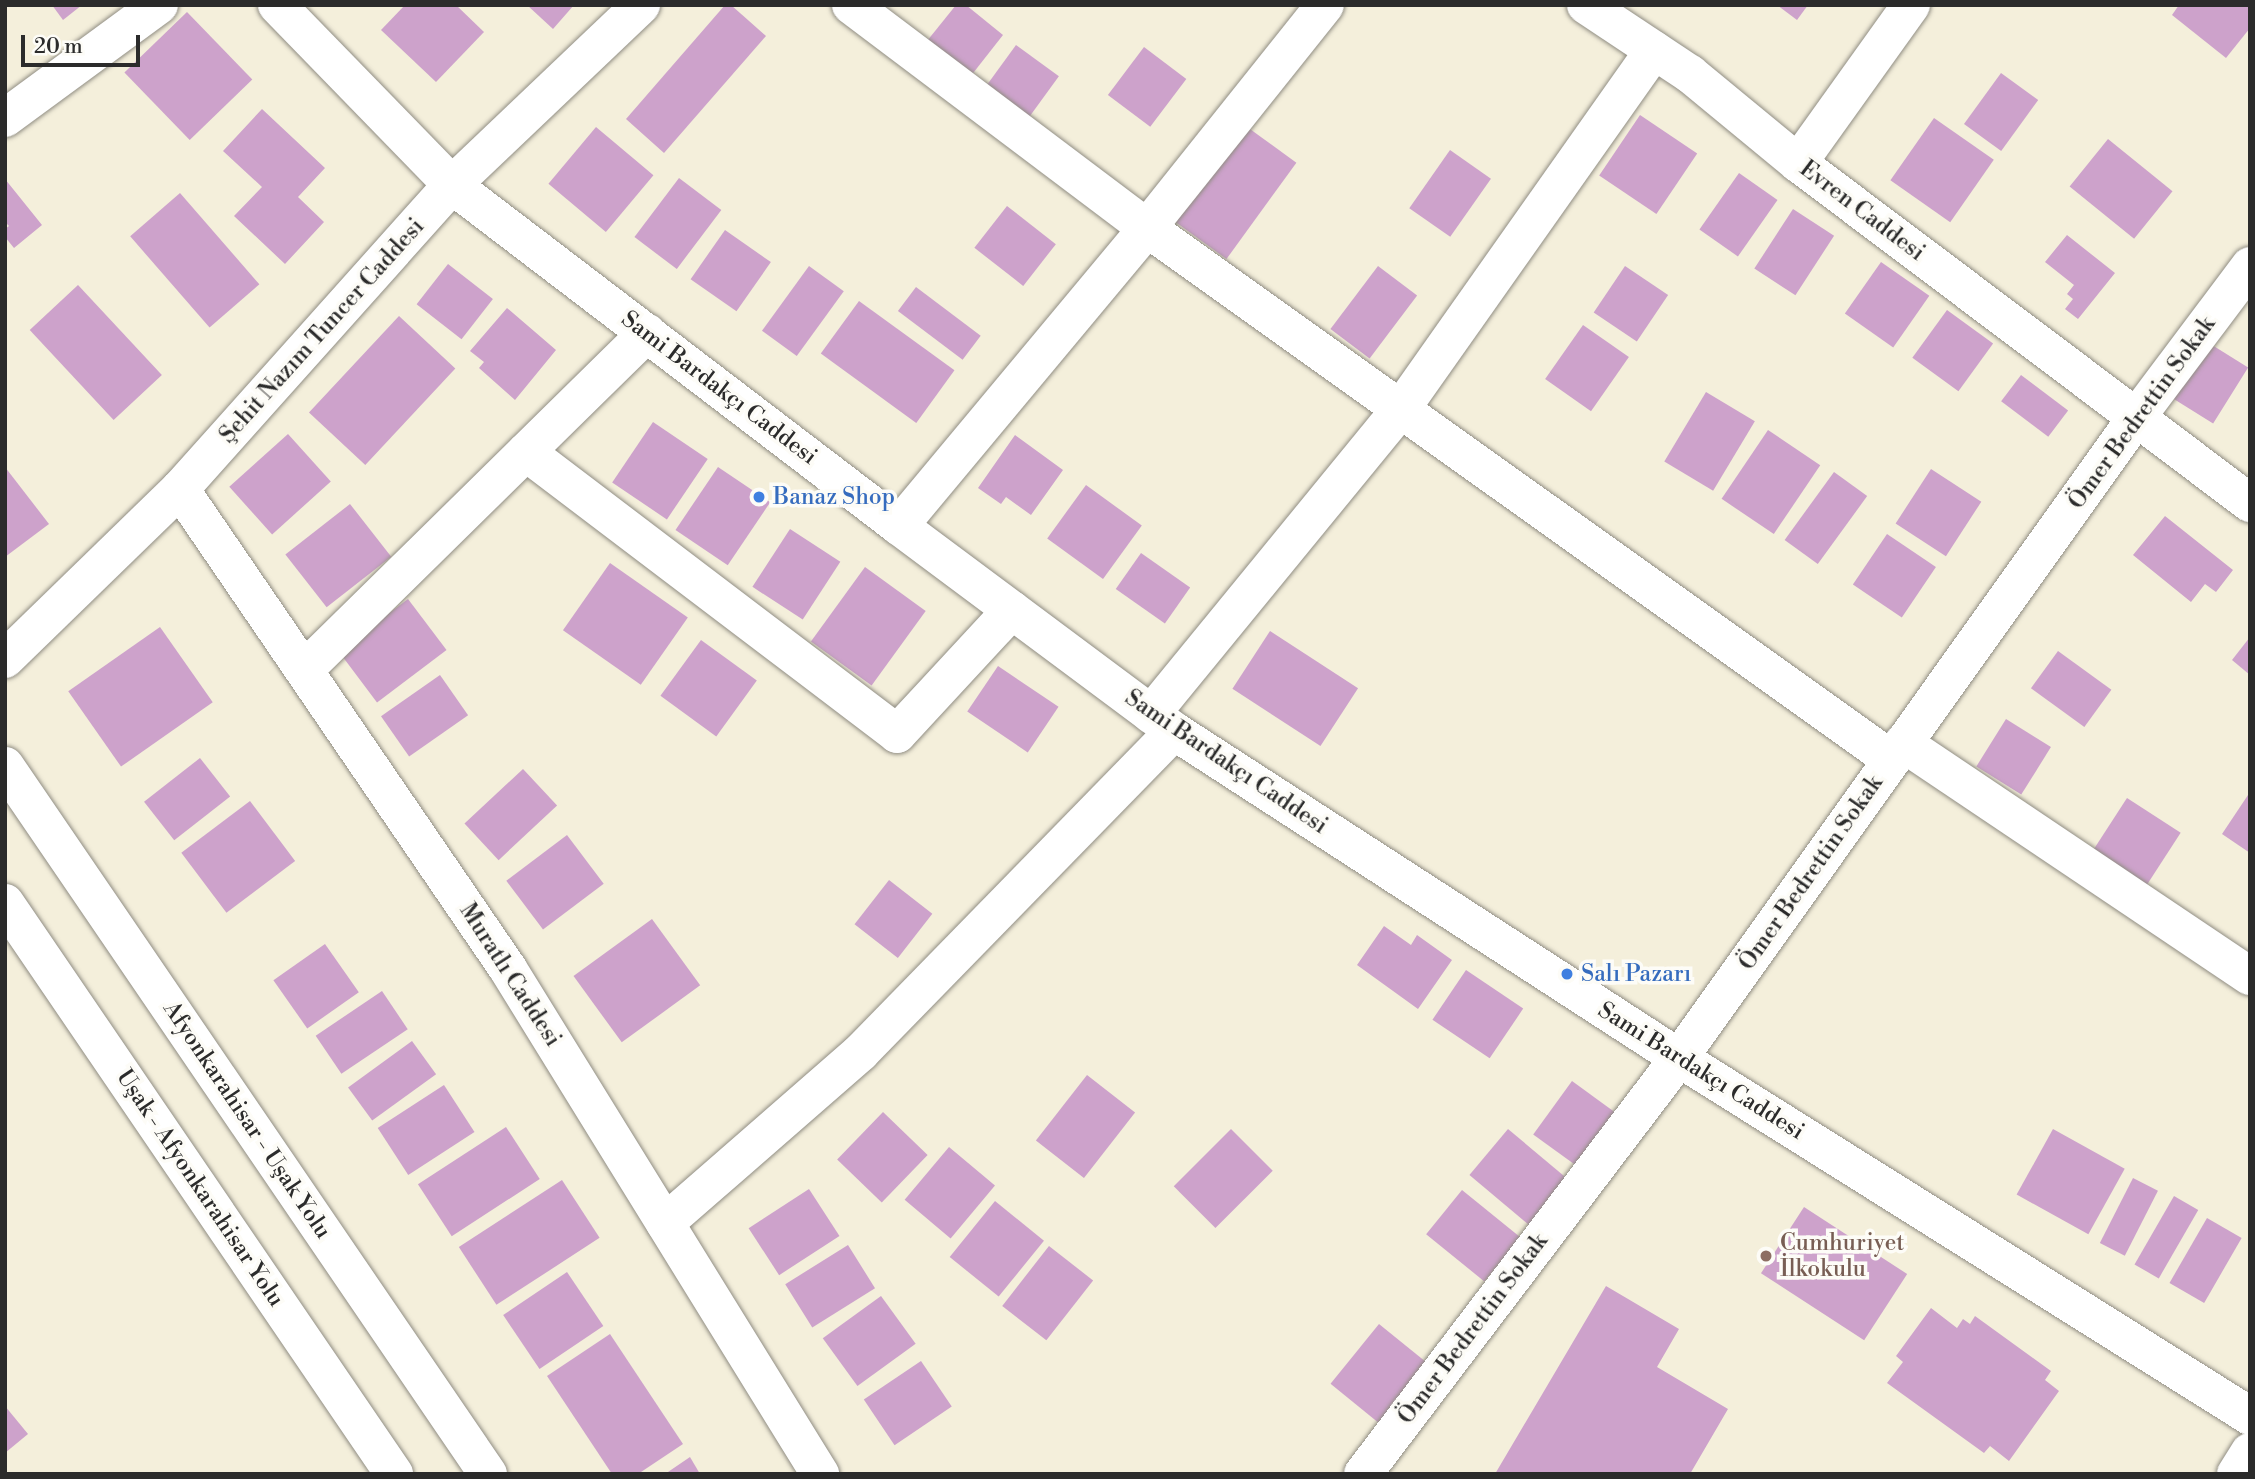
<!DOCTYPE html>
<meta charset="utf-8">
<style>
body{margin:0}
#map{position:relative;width:2255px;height:1479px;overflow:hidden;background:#f4efdb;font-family:"Libre Bodoni",serif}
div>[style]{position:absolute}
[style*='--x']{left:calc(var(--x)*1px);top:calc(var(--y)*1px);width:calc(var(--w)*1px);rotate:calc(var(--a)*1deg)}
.building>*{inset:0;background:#cda2cb;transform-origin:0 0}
.roads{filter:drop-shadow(0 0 2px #908d83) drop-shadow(0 0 2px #908d83)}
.minor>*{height:38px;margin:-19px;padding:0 19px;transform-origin:19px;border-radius:19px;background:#fff}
.highway>*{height:38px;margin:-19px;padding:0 19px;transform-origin:19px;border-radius:19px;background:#fff}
.dots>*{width:19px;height:19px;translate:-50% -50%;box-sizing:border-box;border:4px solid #fdfcf7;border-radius:50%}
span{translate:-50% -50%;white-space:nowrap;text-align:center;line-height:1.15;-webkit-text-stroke:7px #fdfcf7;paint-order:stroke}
.street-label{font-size:23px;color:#2b2b2b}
.shop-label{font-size:23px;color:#366cbe}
.left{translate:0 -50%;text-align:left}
.education-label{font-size:23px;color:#785e54}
.frame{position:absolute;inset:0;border:7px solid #2b2b2b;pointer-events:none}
.scale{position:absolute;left:21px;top:35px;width:119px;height:32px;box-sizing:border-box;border:4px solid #2b2b2b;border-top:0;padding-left:9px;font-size:21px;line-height:24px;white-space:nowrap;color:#2b2b2b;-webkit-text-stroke:5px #fdfcf7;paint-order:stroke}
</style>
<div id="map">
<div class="building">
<div style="clip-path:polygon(52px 5px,82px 5px,63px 20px)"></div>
<div style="clip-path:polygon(405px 5px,456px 5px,484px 32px,436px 82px,381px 30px)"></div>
<div style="clip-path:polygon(527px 5px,574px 5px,553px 29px)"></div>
<div style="clip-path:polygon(725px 5px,731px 5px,766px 36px,664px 153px,626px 119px)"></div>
<div style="clip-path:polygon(956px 5px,966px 5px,1003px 35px,970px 77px,927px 41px)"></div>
<div style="clip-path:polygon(1777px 5px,1808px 5px,1797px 20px)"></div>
<div style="clip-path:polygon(2179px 5px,2250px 5px,2250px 28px,2226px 58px,2172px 15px)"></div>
<div style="left:187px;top:12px;width:94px;height:87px;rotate:46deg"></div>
<div style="left:1016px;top:45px;width:53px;height:52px;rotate:36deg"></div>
<div style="left:1144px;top:47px;width:53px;height:60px;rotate:37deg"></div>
<div style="left:2001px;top:73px;width:46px;height:63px;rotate:36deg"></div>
<div style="clip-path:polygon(262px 109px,325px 168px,298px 197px,324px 222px,285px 264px,234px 216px,262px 187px,223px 151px)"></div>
<div style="left:1640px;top:115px;width:69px;height:73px;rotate:34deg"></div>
<div style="left:1934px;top:118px;width:73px;height:76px;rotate:35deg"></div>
<div style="left:1243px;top:124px;width:66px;height:119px;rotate:36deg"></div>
<div style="left:596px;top:127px;width:75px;height:74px;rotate:40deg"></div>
<div style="left:2108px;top:139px;width:83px;height:61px;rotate:39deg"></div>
<div style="left:1450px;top:150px;width:50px;height:71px;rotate:35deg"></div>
<div style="left:1739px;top:173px;width:47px;height:69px;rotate:35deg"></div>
<div style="left:679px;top:178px;width:53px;height:74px;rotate:37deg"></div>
<div style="clip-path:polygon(5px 179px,42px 225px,14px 248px,5px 237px,5px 229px,9px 226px,5px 222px)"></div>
<div style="left:180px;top:193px;width:121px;height:66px;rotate:49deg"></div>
<div style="left:1007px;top:206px;width:62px;height:53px;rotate:38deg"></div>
<div style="left:1793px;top:209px;width:49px;height:71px;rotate:33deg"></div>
<div style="left:725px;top:230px;width:56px;height:60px;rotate:35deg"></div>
<div style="clip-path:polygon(2067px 235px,2115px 273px,2078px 319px,2065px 309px,2073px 299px,2067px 294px,2074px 285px,2045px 262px)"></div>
<div style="left:1881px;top:262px;width:59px;height:63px;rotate:35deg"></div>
<div style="left:448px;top:264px;width:57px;height:51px;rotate:38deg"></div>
<div style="left:809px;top:266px;width:43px;height:80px;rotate:36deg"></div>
<div style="left:1378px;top:266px;width:49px;height:79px;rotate:37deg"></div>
<div style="left:1625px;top:266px;width:52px;height:56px;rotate:34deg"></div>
<div style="left:78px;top:285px;width:123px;height:66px;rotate:47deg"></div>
<div style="left:916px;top:287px;width:81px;height:30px;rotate:37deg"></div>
<div style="left:859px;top:301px;width:118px;height:65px;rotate:36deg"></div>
<div style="clip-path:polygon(507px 308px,556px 350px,515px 400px,479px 368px,484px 362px,470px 351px)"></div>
<div style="left:1947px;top:310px;width:57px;height:59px;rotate:36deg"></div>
<div style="left:399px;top:316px;width:77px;height:132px;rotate:43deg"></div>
<div style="left:1583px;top:325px;width:56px;height:66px;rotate:35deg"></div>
<div style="left:2204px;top:340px;width:52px;height:66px;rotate:32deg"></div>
<div style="left:2021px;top:375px;width:59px;height:33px;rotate:37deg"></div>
<div style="left:1706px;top:392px;width:57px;height:81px;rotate:31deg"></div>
<div style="left:653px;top:422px;width:66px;height:73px;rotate:34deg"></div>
<div style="left:1768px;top:430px;width:63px;height:83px;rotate:34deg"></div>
<div style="left:288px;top:434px;width:64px;height:79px;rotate:48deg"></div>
<div style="clip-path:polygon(1015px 435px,1063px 470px,1031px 515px,1006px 497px,1001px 504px,978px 488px)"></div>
<div style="clip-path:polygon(5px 467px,49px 524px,5px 557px)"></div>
<div style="left:718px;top:467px;width:63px;height:76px;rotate:34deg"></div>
<div style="left:1931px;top:469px;width:60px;height:65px;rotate:33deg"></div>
<div style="left:1834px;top:472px;width:41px;height:84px;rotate:36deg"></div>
<div style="left:1086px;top:485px;width:69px;height:66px;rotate:36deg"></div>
<div style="left:350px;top:504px;width:67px;height:82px;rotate:52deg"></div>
<div style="clip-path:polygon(2165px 516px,2233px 570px,2216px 592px,2205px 584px,2191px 602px,2133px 555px)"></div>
<div style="left:790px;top:529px;width:60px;height:69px;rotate:33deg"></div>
<div style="left:1887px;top:534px;width:59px;height:61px;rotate:34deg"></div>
<div style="left:1141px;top:553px;width:60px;height:44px;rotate:35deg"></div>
<div style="left:610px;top:563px;width:95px;height:82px;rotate:35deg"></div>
<div style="left:865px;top:567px;width:75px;height:92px;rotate:36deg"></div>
<div style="left:408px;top:599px;width:64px;height:87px;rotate:53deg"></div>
<div style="left:160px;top:627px;width:92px;height:112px;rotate:55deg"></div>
<div style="left:1270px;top:631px;width:105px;height:69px;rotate:33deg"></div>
<div style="clip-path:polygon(2250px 637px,2250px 675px,2232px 660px)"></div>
<div style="left:701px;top:640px;width:69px;height:69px;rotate:36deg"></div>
<div style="left:2058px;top:651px;width:66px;height:46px;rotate:36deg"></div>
<div style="left:998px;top:666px;width:73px;height:55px;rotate:34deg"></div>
<div style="left:440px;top:675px;width:49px;height:72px;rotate:55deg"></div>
<div style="left:2006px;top:719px;width:53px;height:56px;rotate:32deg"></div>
<div style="left:200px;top:758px;width:49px;height:71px;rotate:52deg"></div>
<div style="left:523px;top:769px;width:50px;height:80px;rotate:47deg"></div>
<div style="clip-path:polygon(2250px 792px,2250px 853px,2222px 834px)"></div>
<div style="left:2127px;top:798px;width:64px;height:64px;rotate:33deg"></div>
<div style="left:250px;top:801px;width:75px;height:86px;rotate:53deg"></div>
<div style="left:567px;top:835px;width:61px;height:76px;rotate:53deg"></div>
<div style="left:889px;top:880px;width:55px;height:56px;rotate:38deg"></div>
<div style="left:652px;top:919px;width:82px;height:97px;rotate:54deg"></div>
<div style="clip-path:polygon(1384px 926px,1411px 945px,1417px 935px,1452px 960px,1418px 1009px,1357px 965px)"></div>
<div style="left:325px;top:944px;width:59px;height:63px;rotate:55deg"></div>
<div style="left:1466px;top:970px;width:69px;height:60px;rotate:34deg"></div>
<div style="left:382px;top:991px;width:46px;height:80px;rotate:56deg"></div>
<div style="left:412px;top:1041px;width:41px;height:79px;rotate:54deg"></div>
<div style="left:1087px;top:1075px;width:61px;height:83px;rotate:38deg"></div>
<div style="left:1572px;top:1081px;width:56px;height:66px;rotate:36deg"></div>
<div style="left:444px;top:1085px;width:56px;height:79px;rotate:57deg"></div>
<div style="left:883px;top:1112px;width:62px;height:66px;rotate:44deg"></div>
<div style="left:506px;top:1127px;width:62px;height:105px;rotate:57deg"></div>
<div style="left:1231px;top:1129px;width:59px;height:81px;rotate:45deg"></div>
<div style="left:1508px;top:1129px;width:79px;height:60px;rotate:40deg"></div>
<div style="left:2053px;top:1129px;width:82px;height:75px;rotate:29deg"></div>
<div style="left:949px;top:1147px;width:60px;height:69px;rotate:40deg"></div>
<div style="left:2133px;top:1178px;width:28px;height:73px;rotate:27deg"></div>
<div style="left:562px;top:1180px;width:69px;height:123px;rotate:57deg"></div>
<div style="left:809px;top:1189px;width:56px;height:72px;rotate:57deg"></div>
<div style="left:1462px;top:1190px;width:75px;height:57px;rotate:39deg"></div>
<div style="left:2174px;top:1196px;width:28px;height:79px;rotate:30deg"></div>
<div style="left:995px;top:1201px;width:63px;height:72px;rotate:39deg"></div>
<div style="left:1804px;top:1207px;width:123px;height:79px;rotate:33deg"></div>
<div style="left:2207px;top:1218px;width:40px;height:75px;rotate:30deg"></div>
<div style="left:848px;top:1245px;width:51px;height:74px;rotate:58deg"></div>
<div style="left:1049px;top:1246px;width:56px;height:76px;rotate:38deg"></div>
<div style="left:567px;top:1272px;width:65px;height:77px;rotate:56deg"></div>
<div style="clip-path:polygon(1606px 1286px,1679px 1329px,1657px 1367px,1728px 1409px,1690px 1474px,1495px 1474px)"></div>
<div style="left:881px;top:1296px;width:59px;height:72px;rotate:54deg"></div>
<div style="clip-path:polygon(1931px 1308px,1957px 1328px,1963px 1319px,1970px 1324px,1975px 1316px,2051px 1371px,2045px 1380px,2059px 1391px,2009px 1461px,1990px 1446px,1984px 1453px,1887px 1383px,1903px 1362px,1896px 1356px)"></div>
<div style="left:1379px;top:1324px;width:70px;height:77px;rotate:39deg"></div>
<div style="clip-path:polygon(610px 1334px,683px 1444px,638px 1474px,612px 1474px,547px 1376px)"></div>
<div style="left:921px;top:1361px;width:55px;height:69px;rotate:56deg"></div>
<div style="clip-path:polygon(5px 1406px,28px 1434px,5px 1453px)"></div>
<div style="clip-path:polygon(690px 1457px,700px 1474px,665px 1474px)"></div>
</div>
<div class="roads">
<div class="minor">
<div style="--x:277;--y:5;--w:251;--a:45.8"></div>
<div style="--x:452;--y:185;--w:562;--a:37.34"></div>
<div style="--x:899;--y:526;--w:343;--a:36.7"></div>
<div style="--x:1174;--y:731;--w:602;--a:32.92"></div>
<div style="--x:1679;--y:1058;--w:674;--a:32.09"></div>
<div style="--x:851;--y:5;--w:371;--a:37"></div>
<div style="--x:1147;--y:228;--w:915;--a:35.53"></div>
<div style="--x:1586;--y:5;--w:125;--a:33.6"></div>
<div style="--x:1690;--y:74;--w:140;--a:39.5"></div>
<div style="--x:1798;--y:163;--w:566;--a:36.95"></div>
<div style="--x:5;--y:118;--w:191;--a:-36.3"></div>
<div style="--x:1798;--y:163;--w:194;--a:-54.4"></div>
<div style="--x:526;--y:452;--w:466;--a:37.2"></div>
<div style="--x:897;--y:734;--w:169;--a:-47.2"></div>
<div style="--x:180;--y:489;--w:581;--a:55.65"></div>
<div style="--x:508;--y:969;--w:594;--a:58.29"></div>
<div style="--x:899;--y:526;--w:388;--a:-50.2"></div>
<div style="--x:1147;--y:228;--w:285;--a:-51.4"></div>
<div style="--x:5;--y:659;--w:244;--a:-44.2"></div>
<div style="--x:180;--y:489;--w:408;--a:-48.2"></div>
<div style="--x:452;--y:185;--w:261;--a:-43.6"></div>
<div style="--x:304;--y:670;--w:481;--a:-44.5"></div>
<div style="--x:1151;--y:714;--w:394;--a:-50.7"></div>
<div style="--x:1401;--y:409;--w:439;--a:-54.8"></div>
<div style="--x:1903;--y:743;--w:418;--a:33.9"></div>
<div style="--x:665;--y:1223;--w:260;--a:-41.1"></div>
<div style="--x:861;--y:1052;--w:448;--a:-45.7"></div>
<div style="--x:1363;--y:1474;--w:522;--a:-52.78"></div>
<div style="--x:1679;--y:1058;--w:786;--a:-54.47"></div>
<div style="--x:2136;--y:418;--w:190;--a:-53.1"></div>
<div style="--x:2236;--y:1474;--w:26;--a:-58"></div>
</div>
<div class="highway">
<div style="--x:5;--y:766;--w:857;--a:55.7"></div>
<div style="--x:5;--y:903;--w:691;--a:55.73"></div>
</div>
</div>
<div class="dots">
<div style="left:759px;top:497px;background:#3f7fe0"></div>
<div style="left:1567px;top:974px;background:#3f7fe0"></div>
<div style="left:1766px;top:1256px;background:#8d6e63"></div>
</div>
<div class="street-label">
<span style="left:1862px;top:211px;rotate:37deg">Evren Caddesi</span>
<span style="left:322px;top:331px;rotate:-48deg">Şehit Nazım Tuncer Caddesi</span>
<span style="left:719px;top:388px;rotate:37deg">Sami Bardakçı Caddesi</span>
<span style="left:2142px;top:413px;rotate:-54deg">Ömer Bedrettin Sokak</span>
<span style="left:1226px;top:762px;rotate:34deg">Sami Bardakçı Caddesi</span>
<span style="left:1811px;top:873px;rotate:-55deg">Ömer Bedrettin Sokak</span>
<span style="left:510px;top:975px;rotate:57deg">Muratlı Caddesi</span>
<span style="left:1701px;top:1071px;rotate:32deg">Sami Bardakçı Caddesi</span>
<span style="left:247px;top:1120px;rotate:56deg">Afyonkarahisar - Uşak Yolu</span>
<span style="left:200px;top:1188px;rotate:56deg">Uşak - Afyonkarahisar Yolu</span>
<span style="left:1473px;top:1329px;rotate:-53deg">Ömer Bedrettin Sokak</span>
</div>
<div class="shop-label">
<span class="left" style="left:773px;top:497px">Banaz Shop</span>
<span class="left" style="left:1581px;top:974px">Salı Pazarı</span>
</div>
<div class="education-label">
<span class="left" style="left:1780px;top:1256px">Cumhuriyet<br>İlkokulu</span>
</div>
<div class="frame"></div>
<div class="scale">20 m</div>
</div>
